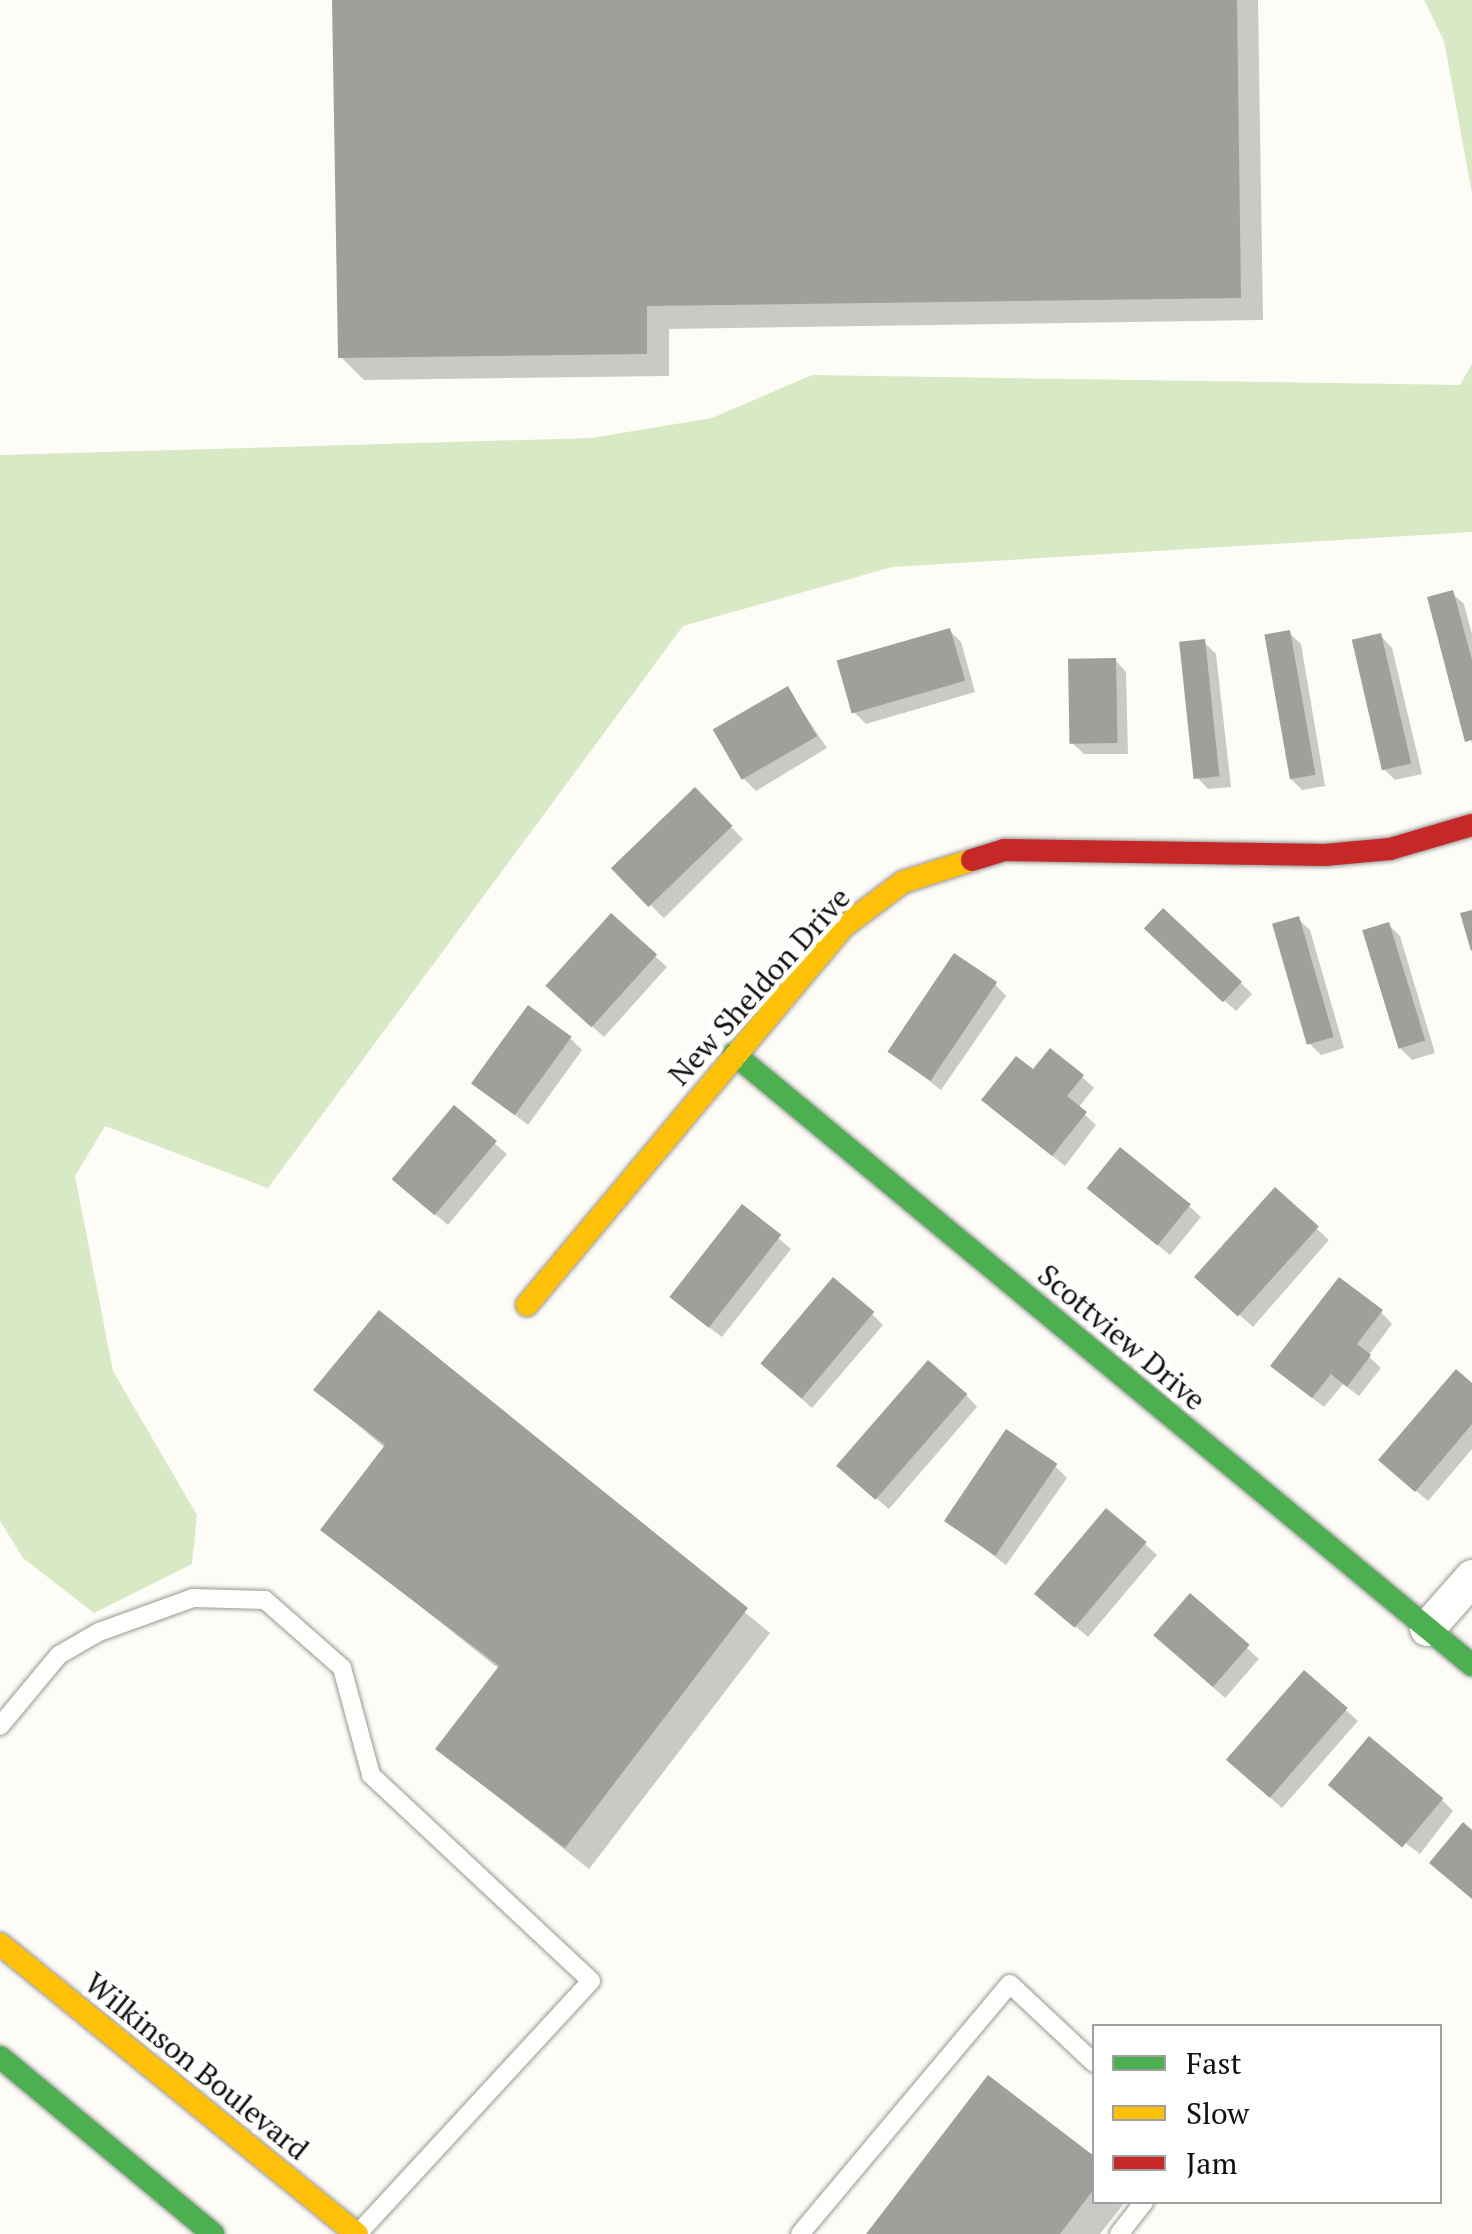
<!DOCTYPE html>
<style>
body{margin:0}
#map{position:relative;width:1472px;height:2234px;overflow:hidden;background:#fdfcf7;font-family:"PT Serif",serif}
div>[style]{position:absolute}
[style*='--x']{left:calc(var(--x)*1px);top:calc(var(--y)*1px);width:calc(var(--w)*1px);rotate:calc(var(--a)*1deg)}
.forest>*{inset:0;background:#d8eac5}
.shadow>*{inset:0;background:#0003;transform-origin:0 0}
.building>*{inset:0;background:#a19f9c;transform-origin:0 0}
.roads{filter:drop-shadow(0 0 2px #979795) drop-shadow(0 0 2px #979795)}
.lane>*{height:18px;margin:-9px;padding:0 9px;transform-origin:9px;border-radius:9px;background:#fffffe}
.street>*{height:35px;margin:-17.5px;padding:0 17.5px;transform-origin:17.5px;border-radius:17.5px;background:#fffffe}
.fast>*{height:22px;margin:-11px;padding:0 11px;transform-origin:11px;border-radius:11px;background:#4caf50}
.slow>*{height:22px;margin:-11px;padding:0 11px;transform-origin:11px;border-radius:11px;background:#ffc107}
.jam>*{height:22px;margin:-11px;padding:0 11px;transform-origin:11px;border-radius:11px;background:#c62828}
span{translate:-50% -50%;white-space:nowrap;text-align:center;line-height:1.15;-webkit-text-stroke:10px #fff;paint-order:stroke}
.street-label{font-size:30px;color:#111}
.legend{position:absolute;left:1092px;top:2024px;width:350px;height:180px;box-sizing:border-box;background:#fff;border:2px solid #a0a0a0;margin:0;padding:12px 18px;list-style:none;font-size:30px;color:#111}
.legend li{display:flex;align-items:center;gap:20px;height:50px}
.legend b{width:50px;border:2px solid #a0a0a0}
</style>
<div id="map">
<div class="forest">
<div style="clip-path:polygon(1424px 0,1472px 0,1472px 193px,1444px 41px)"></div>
<div style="clip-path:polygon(1472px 364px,1472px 532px,892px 567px,683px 626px,268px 1188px,105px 1126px,75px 1176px,113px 1371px,197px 1515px,192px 1564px,94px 1613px,23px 1558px,0 1521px,0 455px,591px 438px,712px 418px,812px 375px,1460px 385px)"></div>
</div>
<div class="shadow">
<div style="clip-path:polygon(335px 0,1258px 0,1263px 320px,669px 329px,669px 376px,364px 380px,341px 357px)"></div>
<div style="clip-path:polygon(1452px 593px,1464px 604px,1472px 634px,1472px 745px)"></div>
<div style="clip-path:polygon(949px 630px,961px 642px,975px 692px,866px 724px,854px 712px)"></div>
<div style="clip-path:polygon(1289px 633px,1301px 644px,1325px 786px,1302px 790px,1291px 779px)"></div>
<div style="clip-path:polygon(1381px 636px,1392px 648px,1422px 774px,1395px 780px,1383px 768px)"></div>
<div style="clip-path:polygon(1204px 642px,1216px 654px,1231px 787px,1208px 789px,1197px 777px)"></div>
<div style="clip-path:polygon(1115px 660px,1126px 672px,1128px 754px,1084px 754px,1072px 743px)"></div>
<div style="clip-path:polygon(788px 690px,827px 748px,756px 791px,744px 779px)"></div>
<div style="left:695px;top:791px;width:68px;height:112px;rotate:45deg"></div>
<div style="clip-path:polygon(1298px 919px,1310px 930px,1344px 1048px,1321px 1055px,1309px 1043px)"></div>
<div style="clip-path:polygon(1389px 925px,1400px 936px,1435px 1053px,1412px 1060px,1400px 1048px)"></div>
<div style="clip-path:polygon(1158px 940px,1240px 982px,1252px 994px,1236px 1011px)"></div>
<div style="clip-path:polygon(655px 956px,667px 967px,604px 1037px,560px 998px)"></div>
<div style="clip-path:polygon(995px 984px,1006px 996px,941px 1090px,890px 1051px)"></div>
<div style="clip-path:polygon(571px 1039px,582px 1050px,528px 1125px,474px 1083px)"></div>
<div style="clip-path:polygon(1034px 1073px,1082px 1077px,1094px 1088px,1078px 1108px,1096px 1125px,1065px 1166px,996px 1111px)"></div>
<div style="clip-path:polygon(454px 1109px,507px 1154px,448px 1225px,407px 1191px)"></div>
<div style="clip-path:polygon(1275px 1191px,1329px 1240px,1253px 1327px,1211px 1289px)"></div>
<div style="clip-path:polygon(1102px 1200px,1189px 1206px,1201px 1217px,1170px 1255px)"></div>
<div style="clip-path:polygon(742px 1208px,791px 1249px,722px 1337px,685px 1309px)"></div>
<div style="clip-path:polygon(1381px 1312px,1392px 1324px,1368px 1356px,1381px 1368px,1359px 1396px,1343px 1384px,1324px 1407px,1285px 1377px)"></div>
<div style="clip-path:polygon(379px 1313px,770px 1633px,589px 1869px,438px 1749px,499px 1669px,323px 1529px,385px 1448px,316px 1390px)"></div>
<div style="clip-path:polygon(872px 1314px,883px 1325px,812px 1408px,773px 1374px)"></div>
<div style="clip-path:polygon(1472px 1386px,1472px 1449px,1428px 1501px,1393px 1471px)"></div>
<div style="clip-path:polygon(966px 1395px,977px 1407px,889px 1509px,852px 1478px)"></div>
<div style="clip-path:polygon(1055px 1466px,1067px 1478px,1006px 1565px,947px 1520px)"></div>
<div style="clip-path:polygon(1145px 1544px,1157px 1555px,1088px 1637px,1050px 1605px)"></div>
<div style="clip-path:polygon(1190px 1597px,1259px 1659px,1225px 1698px,1167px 1646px)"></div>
<div style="clip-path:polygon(1305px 1673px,1358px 1721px,1282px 1808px,1240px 1771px)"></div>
<div style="clip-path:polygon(1346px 1798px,1442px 1800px,1453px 1811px,1420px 1854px)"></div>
<div style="clip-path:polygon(989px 2078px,1094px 2159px,1094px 2202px,1125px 2202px,1100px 2234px,869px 2234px)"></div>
</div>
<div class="building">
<div style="clip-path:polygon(332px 0,1237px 0,1241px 298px,647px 306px,647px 354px,338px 358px)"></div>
<div style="clip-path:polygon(1453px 590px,1472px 660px,1472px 740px,1465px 742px,1427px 597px)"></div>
<div style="left:950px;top:628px;width:55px;height:118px;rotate:74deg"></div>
<div style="left:1290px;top:630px;width:147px;height:26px;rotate:80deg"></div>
<div style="left:1381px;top:633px;width:134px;height:30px;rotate:77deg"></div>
<div style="left:1205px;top:639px;width:138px;height:26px;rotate:84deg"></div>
<div style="left:1116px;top:658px;width:85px;height:48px;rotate:89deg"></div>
<div style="left:788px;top:686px;width:58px;height:87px;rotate:60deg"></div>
<div style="left:695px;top:787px;width:54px;height:117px;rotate:46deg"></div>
<div style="left:1163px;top:908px;width:108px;height:28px;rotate:43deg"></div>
<div style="clip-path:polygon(1472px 910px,1472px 950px,1471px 951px,1460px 913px)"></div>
<div style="left:611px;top:913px;width:62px;height:98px;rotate:42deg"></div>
<div style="left:1299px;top:916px;width:126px;height:28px;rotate:74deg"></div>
<div style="left:1389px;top:922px;width:124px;height:28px;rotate:73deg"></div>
<div style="left:954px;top:953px;width:52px;height:119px;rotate:34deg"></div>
<div style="left:528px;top:1005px;width:54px;height:97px;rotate:36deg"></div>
<div style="clip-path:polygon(1050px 1048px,1084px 1075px,1067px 1096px,1087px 1112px,1052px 1156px,981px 1100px,1016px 1056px,1033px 1069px)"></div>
<div style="left:454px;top:1105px;width:56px;height:97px;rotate:40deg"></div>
<div style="left:1120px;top:1147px;width:91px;height:53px;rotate:39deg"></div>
<div style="left:1275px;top:1187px;width:59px;height:121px;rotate:42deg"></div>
<div style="left:742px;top:1204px;width:50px;height:118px;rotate:38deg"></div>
<div style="left:833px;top:1277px;width:54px;height:113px;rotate:40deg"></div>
<div style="clip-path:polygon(1339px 1277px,1383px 1310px,1357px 1344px,1371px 1355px,1347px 1387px,1331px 1374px,1312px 1398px,1270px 1366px)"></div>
<div style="clip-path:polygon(379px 1310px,748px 1608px,565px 1848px,435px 1749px,499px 1666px,320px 1530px,385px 1445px,313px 1390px)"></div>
<div style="left:928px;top:1360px;width:52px;height:140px;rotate:41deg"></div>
<div style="clip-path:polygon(1456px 1369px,1472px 1383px,1472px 1424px,1415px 1492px,1378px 1460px)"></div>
<div style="left:1006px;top:1429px;width:62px;height:111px;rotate:34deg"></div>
<div style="left:1106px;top:1508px;width:53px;height:112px;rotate:40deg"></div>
<div style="left:1190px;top:1593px;width:79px;height:56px;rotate:41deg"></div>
<div style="left:1304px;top:1670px;width:58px;height:119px;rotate:41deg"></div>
<div style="left:1369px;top:1736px;width:97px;height:64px;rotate:40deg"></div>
<div style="clip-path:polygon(1463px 1822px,1472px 1830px,1472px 1899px,1429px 1863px)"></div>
<div style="clip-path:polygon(988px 2075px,1094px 2156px,1094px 2189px,1060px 2234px,866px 2234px)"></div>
</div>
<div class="roads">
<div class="lane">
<div style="--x:0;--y:1726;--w:92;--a:-50.3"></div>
<div style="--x:59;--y:1655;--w:46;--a:-29.9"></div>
<div style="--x:99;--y:1632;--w:100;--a:-19.9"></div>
<div style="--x:193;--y:1598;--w:72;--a:1.6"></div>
<div style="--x:265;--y:1600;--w:103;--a:41.4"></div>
<div style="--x:342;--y:1668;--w:111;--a:74.8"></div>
<div style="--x:371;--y:1775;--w:301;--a:43.1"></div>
<div style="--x:591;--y:1981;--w:339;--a:132.7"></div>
<div style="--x:800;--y:2234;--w:326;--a:-50"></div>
<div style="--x:1010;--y:1984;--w:115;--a:43.2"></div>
<div style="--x:1119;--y:2234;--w:41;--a:-52"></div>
</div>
<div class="street">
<div style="--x:1427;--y:1628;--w:68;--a:-48.6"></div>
</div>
<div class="fast">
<div style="--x:734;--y:1054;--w:958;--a:39.62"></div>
<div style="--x:0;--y:2057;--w:277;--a:39.7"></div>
</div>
<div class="slow">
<div style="--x:527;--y:1305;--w:493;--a:-50.1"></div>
<div style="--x:843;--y:927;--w:75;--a:-36.9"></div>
<div style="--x:903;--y:882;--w:72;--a:-17.7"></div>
<div style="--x:0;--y:1944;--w:460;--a:39.1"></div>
</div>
<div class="jam">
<div style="--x:972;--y:860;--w:34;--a:-17"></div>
<div style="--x:1004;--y:850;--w:321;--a:0.9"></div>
<div style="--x:1325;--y:855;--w:65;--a:-5.3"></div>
<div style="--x:1390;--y:849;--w:85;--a:-16.3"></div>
</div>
</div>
<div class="street-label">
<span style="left:759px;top:986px;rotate:-48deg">New Sheldon Drive</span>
<span style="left:1122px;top:1337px;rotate:40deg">Scottview Drive</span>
<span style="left:197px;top:2066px;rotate:39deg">Wilkinson Boulevard</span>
</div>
<ul class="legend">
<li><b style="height:12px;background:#4caf50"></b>Fast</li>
<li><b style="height:12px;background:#ffc107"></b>Slow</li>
<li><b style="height:12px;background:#c62828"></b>Jam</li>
</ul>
</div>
